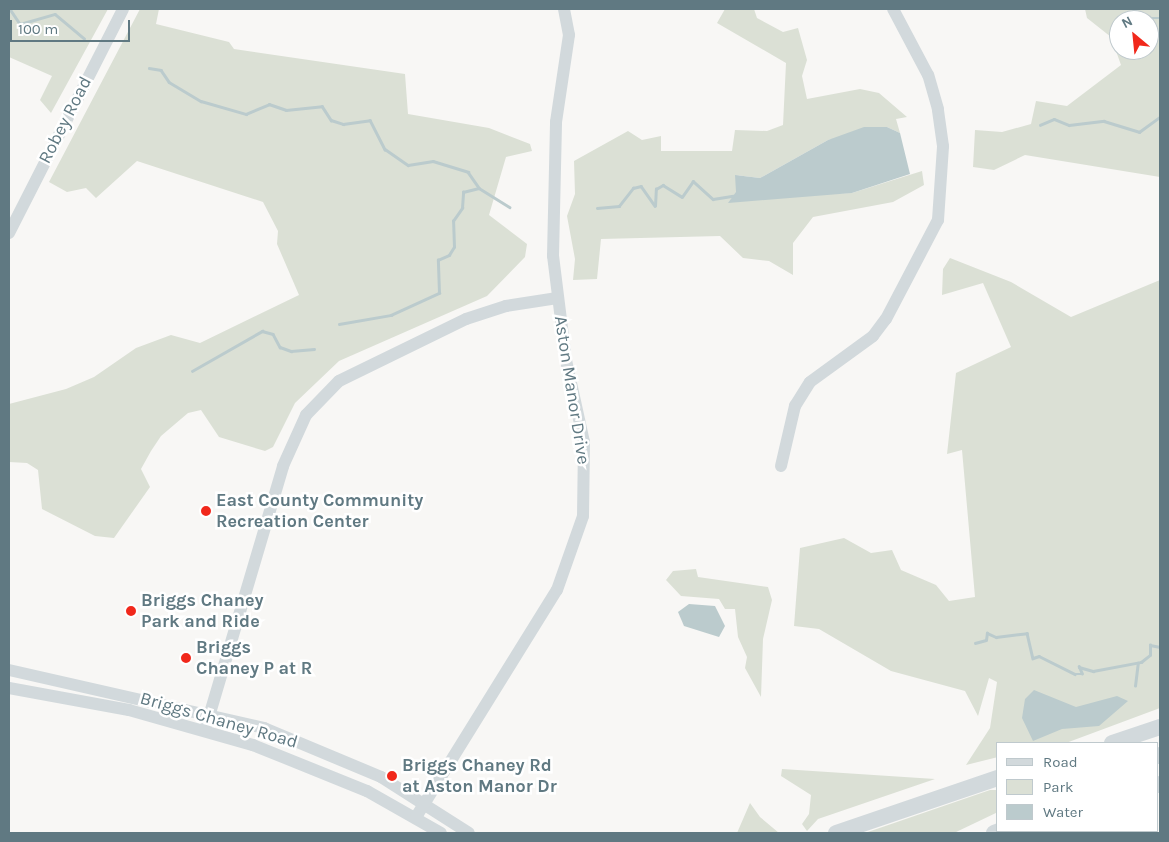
<!DOCTYPE html>
<style>
body{margin:0}
#map{position:relative;width:1169px;height:842px;overflow:hidden;background:#f8f7f5;font-family:Karla,sans-serif}
div>[style]{position:absolute}
[style*='--x']{left:calc(var(--x)*1px);top:calc(var(--y)*1px);width:calc(var(--w)*1px);rotate:calc(var(--a)*1deg)}
.green>*{inset:0;background:#dbe0d5}
.water>*{inset:0;background:#bbcbcd}
.stream>*{height:2.5px;margin:-1.25px;padding:0 1.25px;transform-origin:1.25px;border-radius:1.25px;background:#bbcbcd}
.secondary>*{height:12px;margin:-6px;padding:0 6px;transform-origin:6px;border-radius:6px;background:#d2d9dc}
.highway>*{height:16px;margin:-8px;padding:0 8px;transform-origin:8px;border-radius:8px;background:#d2d9dc}
.dots>*{width:14px;height:14px;translate:-50% -50%;box-sizing:border-box;border:2px solid #fff;border-radius:50%}
span{translate:-50% -50%;white-space:nowrap;text-align:center;line-height:1.15;-webkit-text-stroke:5px #fff;paint-order:stroke}
.street-label{font-size:18px;color:#607982}
.poi-label{font-size:18px;color:#607982;font-weight:700}
.left{translate:0 -50%;text-align:left}
.frame{position:absolute;inset:0;border:10px solid #607982;pointer-events:none}
.legend{position:absolute;left:996px;top:742px;width:162px;height:90px;box-sizing:border-box;background:#fff;border:1px solid #bfc9cd;margin:0;padding:6px 9px;list-style:none;font-size:15px;color:#607982}
.legend li{display:flex;align-items:center;gap:10px;height:25px}
.legend b{width:25px;border:1px solid #bfc9cd}
.north{position:absolute;left:1109px;top:10px;width:50px;height:50px;box-sizing:border-box;background:#fff;border:1px solid #bfc9cd;border-radius:50%;rotate:332deg;font-size:14px;font-weight:700;line-height:20px;text-align:center;color:#607982}
.north::after{content:'';display:block;margin:auto;width:18px;height:22px;background:#f1281b;clip-path:polygon(50% 0,100% 100%,50% 72%,0 100%)}
.scale{position:absolute;left:10px;top:20px;width:120px;height:22px;box-sizing:border-box;border:2px solid #607982;border-top:0;padding-left:6px;font-size:15px;line-height:18px;white-space:nowrap;color:#607982;-webkit-text-stroke:4px #fff;paint-order:stroke}
</style>
<div id="map">
<div class="green">
<div style="clip-path:polygon(9px 9px,108px 9px,51px 113px,40px 100px,52px 76px,9px 57px)"></div>
<div style="clip-path:polygon(140px 9px,159px 9px,156px 24px,229px 42px,234px 49px,405px 74px,408px 114px,489px 128px,530px 144px,532px 151px,506px 157px,489px 215px,527px 244px,525px 257px,487px 296px,339px 361px,295px 403px,273px 447px,265px 451px,219px 437px,201px 410px,188px 413px,161px 436px,151px 451px,141px 469px,150px 487px,114px 538px,95px 536px,42px 509px,38px 470px,27px 463px,9px 462px,9px 404px,66px 389px,94px 377px,136px 348px,171px 335px,200px 343px,299px 295px,277px 244px,278px 231px,263px 202px,137px 161px,96px 198px,86px 188px,67px 192px,49px 182px)"></div>
<div style="clip-path:polygon(725px 9px,754px 9px,757px 18px,783px 32px,798px 28px,807px 60px,802px 76px,807px 99px,860px 89px,879px 93px,907px 117px,896px 119px,900px 133px,887px 127px,828px 140px,760px 178px,735px 175px,821px 194px,852px 193px,922px 171px,924px 185px,893px 202px,813px 217px,793px 243px,793px 275px,769px 261px,743px 258px,720px 236px,601px 239px,597px 279px,573px 280px,575px 259px,567px 216px,575px 194px,574px 161px,628px 131px,642px 140px,661px 136px,661px 151px,732px 151px,735px 130px,767px 131px,783px 125px,786px 63px,717px 23px)"></div>
<div style="clip-path:polygon(evenodd,1085px 9px,1160px 9px,1160px 177px,1025px 155px,994px 170px,973px 167px,975px 130px,1002px 132px,1031px 124px,1036px 101px,1067px 106px,1121px 65px,1111px 37px,1087px 18px,1085px 9px,1119px 20px,1149px 20px,1149px 50px,1119px 50px,1119px 20px)"></div>
<div style="clip-path:polygon(950px 258px,1011px 282px,1071px 317px,1160px 280px,1160px 708px,1066px 743px,998px 743px,998px 757px,966px 765px,990px 728px,997px 682px,989px 678px,978px 716px,965px 691px,891px 671px,819px 629px,794px 626px,800px 548px,844px 538px,871px 553px,892px 550px,901px 570px,936px 585px,949px 601px,975px 597px,962px 450px,947px 454px,956px 373px,1011px 347px,983px 283px,942px 295px,943px 269px)"></div>
<div style="clip-path:polygon(696px 569px,698px 577px,768px 587px,772px 600px,763px 639px,761px 697px,745px 668px,747px 657px,738px 637px,735px 609px,725px 609px,719px 599px,681px 596px,666px 580px,673px 571px)"></div>
<div style="clip-path:polygon(782px 769px,935px 779px,818px 819px,807px 831px,802px 824px,809px 814px,811px 795px,781px 776px)"></div>
<div style="clip-path:polygon(990px 790px,998px 790px,998px 812px,954px 833px,865px 833px)"></div>
<div style="clip-path:polygon(750px 803px,760px 817px,779px 833px,737px 833px)"></div>
</div>
<div class="water">
<div style="clip-path:polygon(864px 127px,887px 127px,900px 133px,910px 174px,852px 193px,728px 203px,736px 192px,735px 175px,760px 178px,828px 140px)"></div>
<div style="clip-path:polygon(689px 604px,715px 606px,725px 626px,719px 637px,684px 626px,678px 612px)"></div>
<div style="clip-path:polygon(1034px 690px,1076px 707px,1117px 696px,1128px 701px,1099px 726px,1062px 729px,1033px 741px,1022px 718px,1025px 699px)"></div>
</div>
<div class="stream">
<div style="--x:10;--y:9;--w:18;--a:56"></div>
<div style="--x:20;--y:24;--w:36;--a:-16"></div>
<div style="--x:55;--y:14;--w:38;--a:40"></div>
<div style="--x:1133;--y:9;--w:14;--a:39"></div>
<div style="--x:1144;--y:18;--w:16;--a:0"></div>
<div style="--x:149;--y:68;--w:12;--a:9"></div>
<div style="--x:161;--y:70;--w:14;--a:56"></div>
<div style="--x:169;--y:82;--w:37;--a:31"></div>
<div style="--x:201;--y:101;--w:47;--a:16.1"></div>
<div style="--x:246;--y:114;--w:25;--a:-23"></div>
<div style="--x:269;--y:104;--w:18;--a:19"></div>
<div style="--x:286;--y:110;--w:36;--a:-6"></div>
<div style="--x:322;--y:106;--w:17;--a:57"></div>
<div style="--x:331;--y:120;--w:13;--a:18"></div>
<div style="--x:343;--y:124;--w:27;--a:-8"></div>
<div style="--x:370;--y:120;--w:33;--a:63"></div>
<div style="--x:385;--y:149;--w:28;--a:35"></div>
<div style="--x:408;--y:165;--w:25;--a:-9"></div>
<div style="--x:433;--y:161;--w:37;--a:17"></div>
<div style="--x:468;--y:172;--w:19;--a:55"></div>
<div style="--x:479;--y:188;--w:36;--a:32"></div>
<div style="--x:1040;--y:125;--w:15;--a:-23"></div>
<div style="--x:1054;--y:119;--w:16;--a:22"></div>
<div style="--x:1069;--y:125;--w:35;--a:-7"></div>
<div style="--x:1104;--y:121;--w:37;--a:17"></div>
<div style="--x:1139;--y:132;--w:26;--a:-36"></div>
<div style="--x:597;--y:208;--w:22;--a:-5"></div>
<div style="--x:619;--y:206;--w:23;--a:-52"></div>
<div style="--x:633;--y:188;--w:8;--a:-14"></div>
<div style="--x:641;--y:186;--w:24;--a:55"></div>
<div style="--x:655;--y:206;--w:17;--a:-87"></div>
<div style="--x:656;--y:189;--w:8;--a:-30"></div>
<div style="--x:663;--y:185;--w:22;--a:32"></div>
<div style="--x:682;--y:197;--w:19;--a:-55"></div>
<div style="--x:693;--y:181;--w:27;--a:42"></div>
<div style="--x:713;--y:199;--w:20;--a:-9"></div>
<div style="--x:339;--y:324;--w:53;--a:-9.8"></div>
<div style="--x:391;--y:315;--w:53;--a:-24.6"></div>
<div style="--x:439;--y:293;--w:33;--a:-92"></div>
<div style="--x:438;--y:260;--w:12;--a:-24"></div>
<div style="--x:449;--y:255;--w:9;--a:-58"></div>
<div style="--x:454;--y:247;--w:26;--a:-92"></div>
<div style="--x:453;--y:221;--w:16;--a:-55"></div>
<div style="--x:462;--y:208;--w:16;--a:-86"></div>
<div style="--x:463;--y:192;--w:16;--a:-14"></div>
<div style="--x:192;--y:371;--w:81;--a:-29.7"></div>
<div style="--x:262;--y:331;--w:11;--a:15"></div>
<div style="--x:273;--y:334;--w:15;--a:62"></div>
<div style="--x:280;--y:347;--w:12;--a:20"></div>
<div style="--x:291;--y:351;--w:23;--a:-5"></div>
<div style="--x:975;--y:643;--w:11;--a:-15"></div>
<div style="--x:986;--y:640;--w:7;--a:-82"></div>
<div style="--x:987;--y:633;--w:10;--a:24"></div>
<div style="--x:996;--y:637;--w:31;--a:-7"></div>
<div style="--x:1027;--y:633;--w:26;--a:77"></div>
<div style="--x:1033;--y:658;--w:6;--a:-18"></div>
<div style="--x:1039;--y:656;--w:40;--a:26.6"></div>
<div style="--x:1075;--y:674;--w:7;--a:0"></div>
<div style="--x:1082;--y:674;--w:8;--a:-113"></div>
<div style="--x:1079;--y:667;--w:15;--a:16"></div>
<div style="--x:1093;--y:671;--w:49;--a:-10.6"></div>
<div style="--x:1141;--y:662;--w:11;--a:-38"></div>
<div style="--x:1150;--y:655;--w:10;--a:-90"></div>
<div style="--x:1150;--y:645;--w:10;--a:11"></div>
<div style="--x:1135;--y:686;--w:23;--a:-83"></div>
</div>
<div class="secondary">
<div style="--x:9;--y:233;--w:251;--a:-63"></div>
<div style="--x:781;--y:466;--w:62;--a:-76.9"></div>
<div style="--x:795;--y:406;--w:28;--a:-58"></div>
<div style="--x:810;--y:382;--w:78;--a:-36.1"></div>
<div style="--x:873;--y:336;--w:21;--a:-53"></div>
<div style="--x:886;--y:319;--w:112;--a:-62.3"></div>
<div style="--x:938;--y:220;--w:74;--a:-86.1"></div>
<div style="--x:943;--y:146;--w:37;--a:-98"></div>
<div style="--x:938;--y:109;--w:35;--a:-106"></div>
<div style="--x:928;--y:75;--w:75;--a:-117.9"></div>
<div style="--x:9;--y:670;--w:262;--a:12.8"></div>
<div style="--x:264;--y:728;--w:127;--a:22.7"></div>
<div style="--x:381;--y:777;--w:104;--a:32.5"></div>
<div style="--x:9;--y:688;--w:122;--a:10.4"></div>
<div style="--x:129;--y:710;--w:129;--a:15.8"></div>
<div style="--x:253;--y:745;--w:123;--a:22"></div>
<div style="--x:367;--y:791;--w:85;--a:29.6"></div>
<div style="--x:205;--y:730;--w:275;--a:-73.5"></div>
<div style="--x:283;--y:466;--w:56;--a:-65.7"></div>
<div style="--x:306;--y:415;--w:47;--a:-45.9"></div>
<div style="--x:339;--y:381;--w:141;--a:-26"></div>
<div style="--x:466;--y:319;--w:42;--a:-18"></div>
<div style="--x:506;--y:306;--w:52;--a:-8.9"></div>
<div style="--x:416;--y:817;--w:267;--a:-58.2"></div>
<div style="--x:557;--y:590;--w:78;--a:-70.6"></div>
<div style="--x:583;--y:516;--w:74;--a:-89.2"></div>
<div style="--x:584;--y:442;--w:84;--a:-102.4"></div>
<div style="--x:566;--y:360;--w:105;--a:-97.1"></div>
<div style="--x:553;--y:256;--w:134;--a:-88.7"></div>
<div style="--x:556;--y:122;--w:88;--a:-81.5"></div>
<div style="--x:569;--y:35;--w:26;--a:-101"></div>
</div>
<div class="highway">
<div style="--x:1112;--y:743;--w:51;--a:-18.4"></div>
<div style="--x:1158;--y:756;--w:2;--a:-27"></div>
<div style="--x:1158;--y:785;--w:2;--a:-27"></div>
<div style="--x:836;--y:833;--w:171;--a:-18.8"></div>
<div style="--x:994;--y:833;--w:5;--a:-22"></div>
<div style="--x:1055;--y:833;--w:5;--a:-22"></div>
<div style="--x:1080;--y:833;--w:4;--a:-27"></div>
</div>
<div class="dots">
<div style="left:206px;top:511px;background:#f1281b"></div>
<div style="left:131px;top:611px;background:#f1281b"></div>
<div style="left:186px;top:658px;background:#f1281b"></div>
<div style="left:392px;top:776px;background:#f1281b"></div>
</div>
<div class="street-label">
<span style="left:65px;top:120px;rotate:-63deg">Robey Road</span>
<span style="left:572px;top:390px;rotate:81deg">Aston Manor Drive</span>
<span style="left:219px;top:720px;rotate:16deg">Briggs Chaney Road</span>
</div>
<div class="poi-label">
<span class="left" style="left:216px;top:511px">East County Community<br>Recreation Center</span>
<span class="left" style="left:141px;top:611px">Briggs Chaney<br>Park and Ride</span>
<span class="left" style="left:196px;top:658px">Briggs<br>Chaney P at R</span>
<span class="left" style="left:402px;top:776px">Briggs Chaney Rd<br>at Aston Manor Dr</span>
</div>
<div class="frame"></div>
<ul class="legend">
<li><b style="height:6px;background:#d2d9dc"></b>Road</li>
<li><b style="height:14px;background:#dbe0d5"></b>Park</li>
<li><b style="height:14px;background:#bbcbcd"></b>Water</li>
</ul>
<div class="north">N</div>
<div class="scale">100 m</div>
</div>
